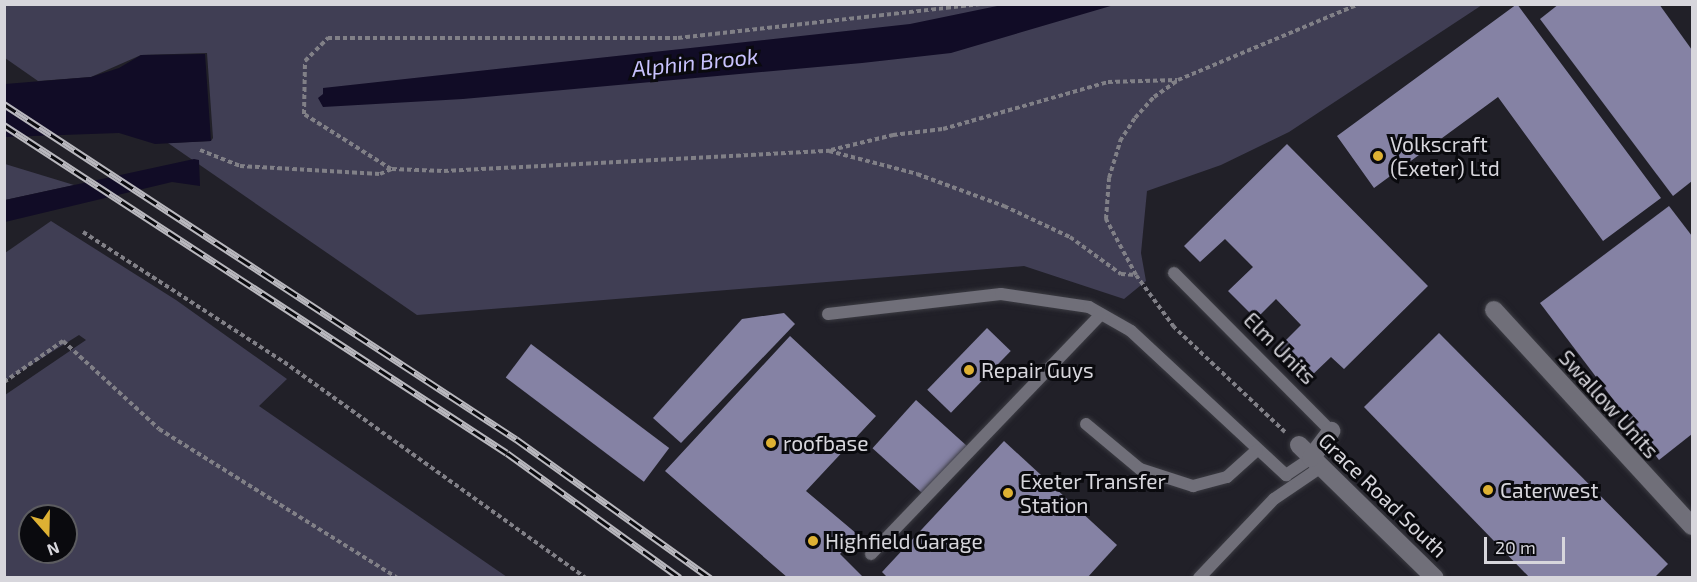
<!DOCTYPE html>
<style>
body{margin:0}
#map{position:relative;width:1697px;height:582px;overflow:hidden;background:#212028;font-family:"Exo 2",sans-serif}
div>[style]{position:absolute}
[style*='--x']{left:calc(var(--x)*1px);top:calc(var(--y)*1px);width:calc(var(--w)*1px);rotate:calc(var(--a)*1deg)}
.green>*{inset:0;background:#403e54}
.water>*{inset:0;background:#110c26}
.building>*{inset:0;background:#8582a4;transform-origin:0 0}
.path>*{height:4px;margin-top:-2px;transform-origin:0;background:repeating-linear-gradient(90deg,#818087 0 4.5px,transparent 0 7.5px)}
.roads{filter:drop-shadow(0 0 2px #3b3b42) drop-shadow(0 0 2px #3b3b42)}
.lane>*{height:12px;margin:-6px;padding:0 6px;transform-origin:6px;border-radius:6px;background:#706f79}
.street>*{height:18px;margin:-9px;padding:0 9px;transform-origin:9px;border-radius:9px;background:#706f79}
.rail>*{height:7px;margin-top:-3.5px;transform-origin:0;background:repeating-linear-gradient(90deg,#0a0a0e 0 14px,#b9b8be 0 28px);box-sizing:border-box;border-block:2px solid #b9b8be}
.dots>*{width:16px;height:16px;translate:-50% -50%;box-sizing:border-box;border:3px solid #0a0a0e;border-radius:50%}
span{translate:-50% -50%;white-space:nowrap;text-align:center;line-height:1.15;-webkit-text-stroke:6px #0a0a0e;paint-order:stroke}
.poi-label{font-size:21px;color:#d7d6dc}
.left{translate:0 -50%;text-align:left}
.street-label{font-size:21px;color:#d7d6dc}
.water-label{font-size:22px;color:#c9c3fe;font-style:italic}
.frame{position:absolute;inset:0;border:6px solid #d7d6dc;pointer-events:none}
.north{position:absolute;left:18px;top:504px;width:60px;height:60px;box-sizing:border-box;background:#0a0a0e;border:2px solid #5c5c60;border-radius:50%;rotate:160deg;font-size:16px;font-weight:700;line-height:24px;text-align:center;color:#d7d6dc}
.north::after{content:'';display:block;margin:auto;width:21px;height:27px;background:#deb133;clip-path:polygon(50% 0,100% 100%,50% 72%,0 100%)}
.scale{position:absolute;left:1484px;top:537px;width:81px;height:27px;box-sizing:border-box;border:3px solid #d7d6dc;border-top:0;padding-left:8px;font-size:18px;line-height:21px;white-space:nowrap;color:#d7d6dc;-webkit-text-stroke:4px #0a0a0e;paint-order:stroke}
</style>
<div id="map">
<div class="green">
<div style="clip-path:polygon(5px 4px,1482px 5px,1289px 132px,1221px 165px,1147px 191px,1141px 253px,1146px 281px,1124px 299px,1024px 266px,417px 315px,168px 143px,211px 141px,213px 138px,207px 53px,141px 55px,91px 77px,38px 81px,5px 58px)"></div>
<div style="clip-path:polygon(5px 164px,74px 185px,5px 200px)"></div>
<div style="clip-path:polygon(evenodd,51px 221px,176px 300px,287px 379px,259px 406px,507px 577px,5px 577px,5px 395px,86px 340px,79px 335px,5px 381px,5px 253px,51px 221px,30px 516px,66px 516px,66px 552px,30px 552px,30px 516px)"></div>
</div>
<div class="water">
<div style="clip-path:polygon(1002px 5px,1114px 5px,951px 53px,862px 63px,463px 99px,323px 107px,318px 98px,323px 94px,323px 88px,910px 24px)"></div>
<div style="clip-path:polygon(205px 54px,211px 141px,155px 144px,119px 133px,5px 137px,5px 84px,91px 77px,119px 68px,141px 55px)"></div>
<div style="clip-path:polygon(194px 159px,199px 160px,200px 186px,172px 182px,5px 222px,5px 200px)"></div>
</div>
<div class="building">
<div style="clip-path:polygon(1517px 4px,1661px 198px,1603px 241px,1498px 97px,1374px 188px,1337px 136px)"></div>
<div style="clip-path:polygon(1559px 4px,1659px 4px,1692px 50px,1692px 181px,1673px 196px,1540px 19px)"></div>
<div style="clip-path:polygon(1287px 144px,1428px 286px,1344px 369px,1331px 357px,1308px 379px,1278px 348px,1301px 325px,1276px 299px,1256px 319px,1228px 291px,1253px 267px,1225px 239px,1200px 262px,1184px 246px)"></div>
<div style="clip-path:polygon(1669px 206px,1692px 236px,1692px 434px,1659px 460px,1540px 303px)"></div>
<div style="clip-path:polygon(784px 313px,795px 324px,681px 443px,653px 418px,742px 319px)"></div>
<div style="left:987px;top:328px;width:33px;height:86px;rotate:44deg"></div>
<div style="clip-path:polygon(1439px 333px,1668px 564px,1654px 578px,1530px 578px,1364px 407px)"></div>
<div style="clip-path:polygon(790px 336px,876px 416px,806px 491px,857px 534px,840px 554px,864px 578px,788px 578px,665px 471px)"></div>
<div style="left:531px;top:344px;width:173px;height:42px;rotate:37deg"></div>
<div style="left:916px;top:400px;width:69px;height:65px;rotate:42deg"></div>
<div style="clip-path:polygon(1004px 441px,1117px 545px,1087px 578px,888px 578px,882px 572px)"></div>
</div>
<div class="path">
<div style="--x:200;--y:150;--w:43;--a:21.8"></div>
<div style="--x:240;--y:166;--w:140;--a:3.3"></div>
<div style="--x:380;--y:174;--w:13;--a:-23"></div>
<div style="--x:392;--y:169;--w:52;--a:2.2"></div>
<div style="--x:444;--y:171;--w:386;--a:-3"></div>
<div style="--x:829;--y:151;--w:91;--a:14.6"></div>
<div style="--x:917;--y:174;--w:93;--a:20.2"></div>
<div style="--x:1004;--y:206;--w:73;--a:25.2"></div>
<div style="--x:1070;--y:237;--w:63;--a:36"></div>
<div style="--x:1121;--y:274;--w:15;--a:4"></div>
<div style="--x:831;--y:150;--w:64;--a:-13.6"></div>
<div style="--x:893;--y:135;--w:50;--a:-6.8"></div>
<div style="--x:943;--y:129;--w:172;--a:-15.9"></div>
<div style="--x:1108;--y:82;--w:69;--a:-1.7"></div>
<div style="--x:391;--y:169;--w:103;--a:-147.7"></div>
<div style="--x:304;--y:114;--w:53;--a:-88.9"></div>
<div style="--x:305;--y:61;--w:33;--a:-45"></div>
<div style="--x:328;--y:38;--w:350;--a:0"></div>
<div style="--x:678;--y:38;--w:304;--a:-6.4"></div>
<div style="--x:83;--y:232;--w:239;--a:32.9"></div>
<div style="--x:284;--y:362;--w:371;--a:35.6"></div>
<div style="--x:4;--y:382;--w:72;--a:-34.8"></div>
<div style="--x:63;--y:341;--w:130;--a:42.5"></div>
<div style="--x:159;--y:429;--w:281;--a:32"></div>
<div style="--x:1285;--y:432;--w:153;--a:-136.6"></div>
<div style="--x:1174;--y:327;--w:64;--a:-126.2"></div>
<div style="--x:1136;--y:275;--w:64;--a:-118.2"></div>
<div style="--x:1106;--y:219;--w:41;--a:-85.8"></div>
<div style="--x:1109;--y:178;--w:39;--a:-73"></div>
<div style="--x:1120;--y:141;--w:27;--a:-57"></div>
<div style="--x:1135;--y:118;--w:28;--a:-48"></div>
<div style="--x:1154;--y:97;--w:29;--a:-35"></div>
<div style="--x:1178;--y:80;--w:196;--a:-22.8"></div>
</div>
<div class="roads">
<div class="lane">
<div style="--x:1174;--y:273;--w:223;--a:45.2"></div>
<div style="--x:828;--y:314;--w:174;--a:-6.6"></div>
<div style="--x:1001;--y:294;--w:89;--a:8.4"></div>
<div style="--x:1089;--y:307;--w:48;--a:29.7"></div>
<div style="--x:1131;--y:331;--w:212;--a:42.9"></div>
<div style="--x:1286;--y:475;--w:30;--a:-34"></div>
<div style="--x:1086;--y:424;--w:70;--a:39.8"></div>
<div style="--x:1140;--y:469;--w:56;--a:17.8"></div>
<div style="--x:1193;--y:486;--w:35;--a:-15"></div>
<div style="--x:1227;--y:477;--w:40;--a:-42"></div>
<div style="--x:871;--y:554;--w:332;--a:-46.2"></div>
<div style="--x:1199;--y:578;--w:109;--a:-46.5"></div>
<div style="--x:1274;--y:499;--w:57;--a:-34.2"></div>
</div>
<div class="street">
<div style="--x:1494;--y:310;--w:293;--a:47.5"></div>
<div style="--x:1299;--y:445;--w:190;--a:44.4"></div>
<div style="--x:1311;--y:458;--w:34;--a:-53"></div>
</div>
</div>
<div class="rail">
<div style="--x:4;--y:104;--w:612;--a:33.2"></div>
<div style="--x:516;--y:439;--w:239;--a:35.6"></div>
<div style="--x:4;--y:125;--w:600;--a:33.11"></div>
<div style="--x:507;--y:453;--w:213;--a:35.8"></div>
</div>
<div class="dots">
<div style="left:1378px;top:156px;background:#deb133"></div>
<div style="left:969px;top:370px;background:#deb133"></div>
<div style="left:771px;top:443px;background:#deb133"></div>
<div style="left:1488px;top:490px;background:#deb133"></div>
<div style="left:1008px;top:493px;background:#deb133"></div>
<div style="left:813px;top:541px;background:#deb133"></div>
</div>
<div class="poi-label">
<span class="left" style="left:1390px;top:156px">Volkscraft<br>(Exeter) Ltd</span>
<span class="left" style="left:981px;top:370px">Repair Guys</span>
<span class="left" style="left:783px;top:443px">roofbase</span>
<span class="left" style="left:1020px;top:493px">Exeter Transfer<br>Station</span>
<span class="left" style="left:1500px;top:490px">Caterwest</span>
<span class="left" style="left:825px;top:541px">Highfield Garage</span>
</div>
<div class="street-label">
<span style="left:1280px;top:348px;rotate:45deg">Elm Units</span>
<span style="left:1609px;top:404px;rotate:48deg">Swallow Units</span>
<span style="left:1383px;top:495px;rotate:44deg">Grace Road South</span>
</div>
<div class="water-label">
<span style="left:695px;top:62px;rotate:-6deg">Alphin Brook</span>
</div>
<div class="frame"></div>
<div class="north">N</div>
<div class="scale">20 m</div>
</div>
